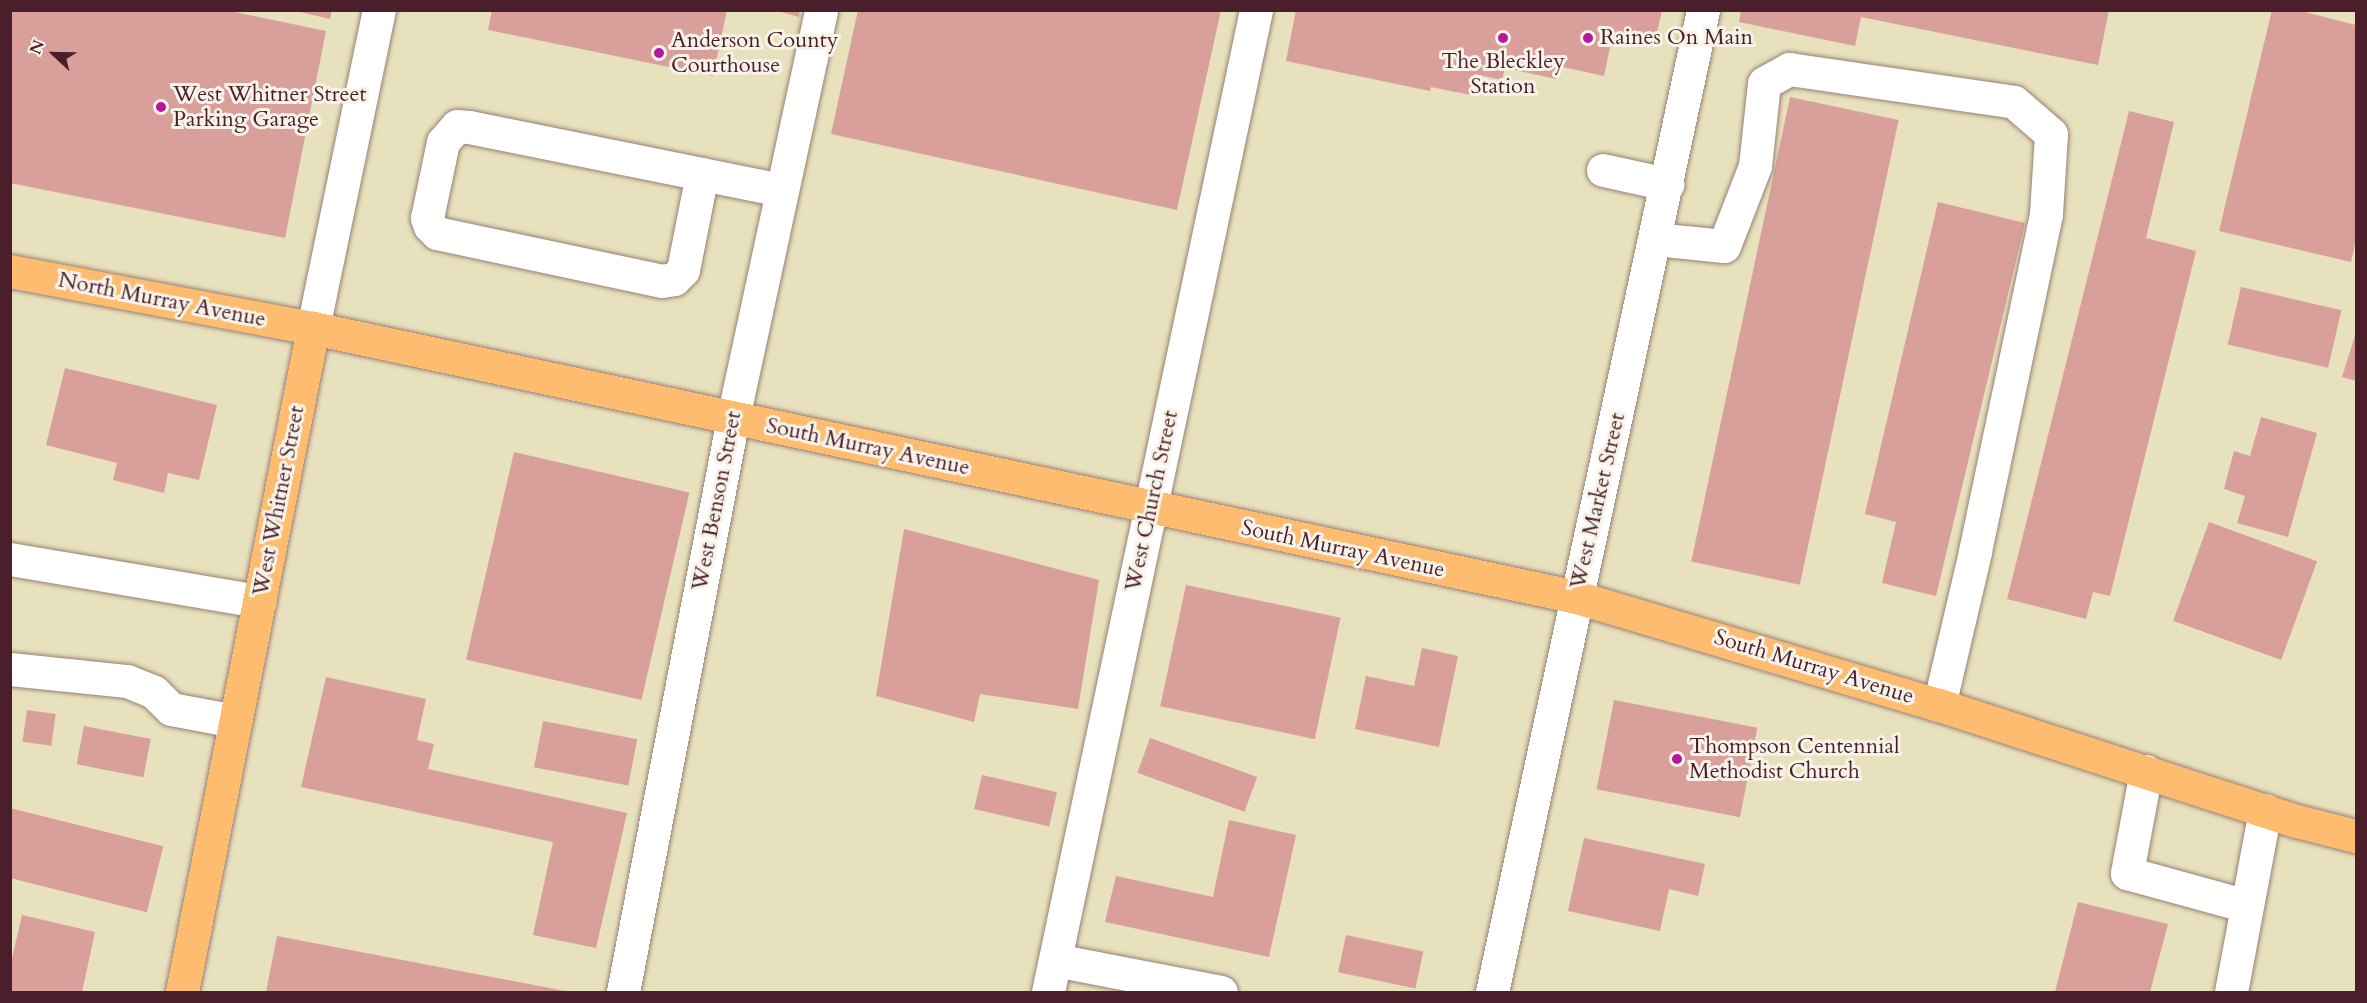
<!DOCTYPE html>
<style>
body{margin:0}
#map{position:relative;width:2367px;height:1003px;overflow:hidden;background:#e8e1bd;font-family:Cardo,serif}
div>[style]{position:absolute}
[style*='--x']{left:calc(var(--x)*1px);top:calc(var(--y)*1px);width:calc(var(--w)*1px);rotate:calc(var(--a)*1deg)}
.building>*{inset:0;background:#d99f9a;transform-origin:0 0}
.roads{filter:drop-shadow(0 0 2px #998074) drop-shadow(0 0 2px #998074)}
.minor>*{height:33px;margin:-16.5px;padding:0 16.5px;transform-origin:16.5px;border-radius:16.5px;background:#fff}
.major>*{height:33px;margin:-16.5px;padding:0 16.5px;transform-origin:16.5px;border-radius:16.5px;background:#fdbc70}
.dots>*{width:16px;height:16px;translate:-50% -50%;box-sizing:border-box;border:3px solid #f7f3e8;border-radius:50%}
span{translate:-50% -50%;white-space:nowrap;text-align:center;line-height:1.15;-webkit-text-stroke:6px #f7f3e8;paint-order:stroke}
.poi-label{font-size:22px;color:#4a1f2b}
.left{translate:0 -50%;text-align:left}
.street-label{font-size:22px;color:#4a1f2b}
.frame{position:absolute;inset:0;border:12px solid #4a1f2b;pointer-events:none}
.north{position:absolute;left:24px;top:24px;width:60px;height:60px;-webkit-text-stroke:4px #f7f3e8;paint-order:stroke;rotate:292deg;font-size:16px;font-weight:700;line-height:24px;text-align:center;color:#4a1f2b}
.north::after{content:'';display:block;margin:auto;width:21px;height:27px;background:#4a1f2b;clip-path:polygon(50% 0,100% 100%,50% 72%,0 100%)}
</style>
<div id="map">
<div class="building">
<div style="clip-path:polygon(10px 10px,225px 10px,326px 31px,285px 238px,10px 183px)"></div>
<div style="clip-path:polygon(292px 10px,332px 10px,330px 19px)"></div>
<div style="clip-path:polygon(492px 10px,727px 10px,713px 76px,488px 30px)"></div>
<div style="clip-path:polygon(774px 10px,800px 10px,799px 17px)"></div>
<div style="clip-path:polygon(858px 10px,1221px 10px,1177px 210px,831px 134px)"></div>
<div style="clip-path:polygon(1296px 10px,1662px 10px,1654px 46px,1612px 38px,1604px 76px,1558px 66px,1556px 79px,1505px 68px,1502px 80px,1475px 74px,1471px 95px,1431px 87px,1430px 91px,1286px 61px)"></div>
<div style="clip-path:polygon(1741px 10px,2109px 10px,2098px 65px,1861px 17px,1855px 46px,1739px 22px)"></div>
<div style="clip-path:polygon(2272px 10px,2297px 10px,2356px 25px,2356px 240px,2351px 262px,2219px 231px)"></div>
<div style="left:1790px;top:97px;width:111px;height:475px;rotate:12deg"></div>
<div style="clip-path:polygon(2129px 111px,2174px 122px,2146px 238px,2196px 251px,2110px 596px,2093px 592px,2086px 619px,2007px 599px)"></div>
<div style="clip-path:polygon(1938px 202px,2025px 223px,1936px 596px,1882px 583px,1896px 522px,1865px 514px)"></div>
<div style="left:2241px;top:287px;width:103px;height:59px;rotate:13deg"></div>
<div style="clip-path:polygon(2356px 332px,2356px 381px,2342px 377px)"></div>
<div style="clip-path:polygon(65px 368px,217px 405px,199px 480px,168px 473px,164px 493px,113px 480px,117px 463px,46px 445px)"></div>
<div style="clip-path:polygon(2261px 417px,2317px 433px,2288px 537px,2237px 523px,2245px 496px,2224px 489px,2234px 451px,2250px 456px)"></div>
<div style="left:514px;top:452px;width:180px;height:213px;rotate:13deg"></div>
<div style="left:2209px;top:522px;width:115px;height:105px;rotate:20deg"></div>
<div style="clip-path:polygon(904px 529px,1099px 580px,1078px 709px,980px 694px,974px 722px,876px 696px)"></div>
<div style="left:1186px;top:585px;width:158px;height:124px;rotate:12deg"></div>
<div style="clip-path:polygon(1422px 648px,1458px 656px,1439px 747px,1355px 729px,1366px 676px,1414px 686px)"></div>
<div style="clip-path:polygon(326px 677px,426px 699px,417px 740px,434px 744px,428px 769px,627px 813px,596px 948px,533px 935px,553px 842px,301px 787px)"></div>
<div style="left:1614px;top:700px;width:146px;height:91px;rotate:11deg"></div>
<div style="left:27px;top:710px;width:29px;height:32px;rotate:8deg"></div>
<div style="left:543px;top:721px;width:96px;height:47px;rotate:11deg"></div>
<div style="left:84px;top:726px;width:68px;height:39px;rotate:11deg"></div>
<div style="left:1150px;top:738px;width:114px;height:37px;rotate:20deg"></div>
<div style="left:982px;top:775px;width:77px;height:35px;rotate:13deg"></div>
<div style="left:10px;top:808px;width:158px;height:68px;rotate:14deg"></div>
<div style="clip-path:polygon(1229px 820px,1296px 835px,1269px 957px,1105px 922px,1116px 876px,1213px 897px)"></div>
<div style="clip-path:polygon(1584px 838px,1705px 864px,1698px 896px,1669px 889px,1660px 931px,1568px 911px)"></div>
<div style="clip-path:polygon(2078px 902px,2168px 924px,2150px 992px,2055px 992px)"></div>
<div style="clip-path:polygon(22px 915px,95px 932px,82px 992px,10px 992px,10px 967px)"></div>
<div style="left:1346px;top:935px;width:79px;height:38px;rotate:12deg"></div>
<div style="clip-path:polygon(277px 936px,565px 991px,565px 992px,266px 992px)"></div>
</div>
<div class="roads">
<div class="minor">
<div style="--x:1603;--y:170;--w:66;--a:12.3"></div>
<div style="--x:702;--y:174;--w:98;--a:101.2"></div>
<div style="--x:683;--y:270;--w:13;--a:135"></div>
<div style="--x:674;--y:279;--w:12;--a:171"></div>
<div style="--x:662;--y:281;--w:230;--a:-168"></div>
<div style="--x:437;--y:233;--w:10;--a:-135"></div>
<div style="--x:430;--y:226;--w:9;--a:-111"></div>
<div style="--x:427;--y:218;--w:78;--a:-78.1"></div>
<div style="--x:443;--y:142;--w:21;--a:-49"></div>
<div style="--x:457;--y:126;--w:12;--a:5"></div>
<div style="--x:469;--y:127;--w:319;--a:11.4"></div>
<div style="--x:1655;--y:239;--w:69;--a:5.8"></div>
<div style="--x:1724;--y:246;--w:86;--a:-68.8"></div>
<div style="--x:1755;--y:166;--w:83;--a:-83.8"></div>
<div style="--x:1764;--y:83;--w:29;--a:-29"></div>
<div style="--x:1789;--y:69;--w:227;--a:8.3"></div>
<div style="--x:2014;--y:102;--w:49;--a:40.9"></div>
<div style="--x:2051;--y:134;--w:80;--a:93.6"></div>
<div style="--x:2046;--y:214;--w:345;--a:101.9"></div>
<div style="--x:1975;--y:552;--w:157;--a:103.2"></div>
<div style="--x:313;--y:328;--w:325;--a:-78.3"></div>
<div style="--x:10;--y:559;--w:253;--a:9.6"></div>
<div style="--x:10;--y:669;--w:118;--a:5.9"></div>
<div style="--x:127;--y:681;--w:29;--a:22"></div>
<div style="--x:154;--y:692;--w:24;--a:45"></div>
<div style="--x:171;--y:709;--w:65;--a:10.6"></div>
<div style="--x:2146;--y:771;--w:104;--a:100.6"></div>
<div style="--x:2127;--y:873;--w:124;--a:15.4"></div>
<div style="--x:1055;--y:960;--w:169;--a:10.9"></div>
<div style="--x:623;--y:992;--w:584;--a:-79.15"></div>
<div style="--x:733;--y:418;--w:417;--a:-77.8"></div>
<div style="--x:1048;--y:992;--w:1004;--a:-78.04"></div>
<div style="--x:1492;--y:992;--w:1004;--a:-77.87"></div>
<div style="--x:2231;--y:992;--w:185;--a:-79.4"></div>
</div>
<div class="major">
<div style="--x:10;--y:271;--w:308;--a:10.7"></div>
<div style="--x:313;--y:328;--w:1291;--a:12.02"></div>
<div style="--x:1576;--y:597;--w:379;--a:16.6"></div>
<div style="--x:1939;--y:705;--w:376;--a:18"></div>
<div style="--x:2297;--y:821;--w:61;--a:14.3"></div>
<div style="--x:182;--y:992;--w:677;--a:-78.84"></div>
</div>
</div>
<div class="dots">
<div style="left:1503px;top:38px;background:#b5179e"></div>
<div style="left:1588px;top:38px;background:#b5179e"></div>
<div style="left:659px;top:53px;background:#b5179e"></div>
<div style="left:161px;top:107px;background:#b5179e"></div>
<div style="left:1677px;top:759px;background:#b5179e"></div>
</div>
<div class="poi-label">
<span class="left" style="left:1600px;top:38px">Raines On Main</span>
<span class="left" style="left:671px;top:53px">Anderson County<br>Courthouse</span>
<span style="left:1503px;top:74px">The Bleckley<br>Station</span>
<span class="left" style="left:173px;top:107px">West Whitner Street<br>Parking Garage</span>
<span class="left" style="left:1689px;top:759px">Thompson Centennial<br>Methodist Church</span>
</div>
<div class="street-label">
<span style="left:162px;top:300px;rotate:11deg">North Murray Avenue</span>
<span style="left:868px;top:447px;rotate:12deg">South Murray Avenue</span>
<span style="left:279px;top:501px;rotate:-79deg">West Whitner Street</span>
<span style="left:717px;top:501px;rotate:-79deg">West Benson Street</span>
<span style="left:1152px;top:501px;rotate:-78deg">West Church Street</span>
<span style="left:1598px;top:501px;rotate:-77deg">West Market Street</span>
<span style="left:1343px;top:549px;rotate:12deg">South Murray Avenue</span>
<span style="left:1814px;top:667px;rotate:17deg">South Murray Avenue</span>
</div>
<div class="frame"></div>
<div class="north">N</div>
</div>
